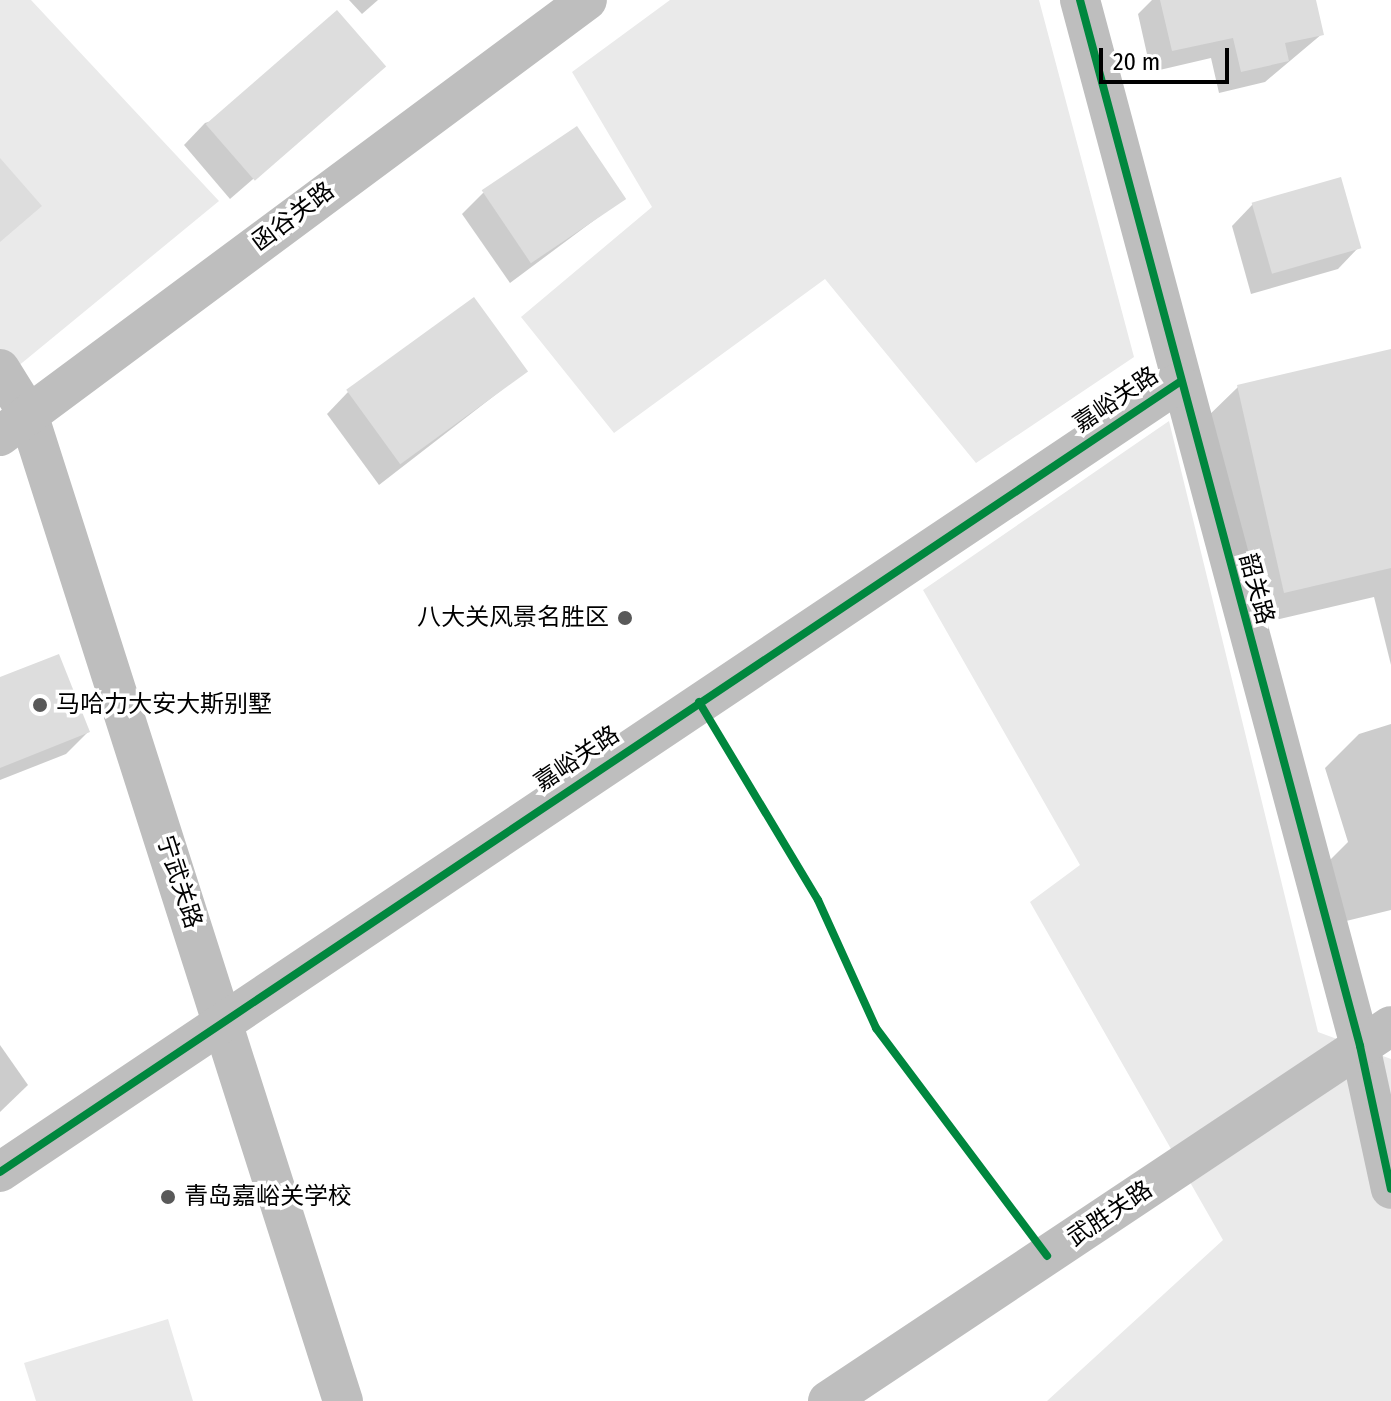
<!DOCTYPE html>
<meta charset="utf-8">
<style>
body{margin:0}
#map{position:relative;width:1391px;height:1401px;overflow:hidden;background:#fff;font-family:"Fira Sans Condensed","Noto Sans SC",sans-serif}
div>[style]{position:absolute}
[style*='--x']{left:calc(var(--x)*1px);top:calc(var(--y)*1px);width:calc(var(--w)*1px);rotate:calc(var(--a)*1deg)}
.green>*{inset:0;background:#eaeaea}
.shadow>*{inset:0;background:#0003}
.building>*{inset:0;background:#ddd;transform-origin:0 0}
.street>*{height:40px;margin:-20px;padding:0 20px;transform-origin:20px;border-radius:20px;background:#bebebe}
.cycleway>*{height:8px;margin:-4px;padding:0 4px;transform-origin:4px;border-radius:4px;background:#00873e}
.dots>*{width:22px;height:22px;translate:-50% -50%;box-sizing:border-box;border:4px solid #fff;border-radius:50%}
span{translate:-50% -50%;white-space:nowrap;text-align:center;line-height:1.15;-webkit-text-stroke:7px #fff;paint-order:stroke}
.street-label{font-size:24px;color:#000}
.poi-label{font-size:24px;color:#000}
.right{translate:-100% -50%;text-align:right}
.left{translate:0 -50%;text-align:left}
.scale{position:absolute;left:1099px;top:48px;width:130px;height:36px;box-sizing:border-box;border:4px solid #000;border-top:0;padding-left:10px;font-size:24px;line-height:28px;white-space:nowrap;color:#000;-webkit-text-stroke:6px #fff;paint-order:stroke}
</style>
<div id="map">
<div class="green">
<div style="clip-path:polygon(0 0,31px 0,219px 201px,0 381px)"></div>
<div style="clip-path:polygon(670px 0,1039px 0,1134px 357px,976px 463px,825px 279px,614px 433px,521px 317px,652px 207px,572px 72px)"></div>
<div style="clip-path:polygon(1169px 421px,1318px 1032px,1391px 1059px,1391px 1401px,1047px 1401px,1223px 1240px,1030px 902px,1080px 865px,923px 590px)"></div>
<div style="clip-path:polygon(168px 1319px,193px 1401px,36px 1401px,24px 1363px)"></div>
</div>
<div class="shadow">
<div style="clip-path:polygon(349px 0,378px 0,362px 14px)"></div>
<div style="clip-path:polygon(1152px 0,1314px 0,1322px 34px,1265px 82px,1219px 93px,1211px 58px,1151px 72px,1138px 14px)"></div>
<div style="clip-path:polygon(383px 67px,230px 199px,184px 145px,205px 123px)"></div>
<div style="clip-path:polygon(483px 193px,624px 198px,510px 283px,462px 214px)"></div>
<div style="clip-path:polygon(1253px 204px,1359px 247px,1338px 269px,1251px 294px,1232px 226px)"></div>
<div style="clip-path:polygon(1391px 351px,1391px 665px,1374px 597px,1250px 626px,1203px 421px,1238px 387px)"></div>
<div style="clip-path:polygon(526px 371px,379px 485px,327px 414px,348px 392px)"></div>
<div style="clip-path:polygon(0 680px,88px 732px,66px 754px,0 780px)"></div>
<div style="clip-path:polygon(1391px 724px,1391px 910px,1338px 923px,1323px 867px,1348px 842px,1325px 768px,1359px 734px)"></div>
<div style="clip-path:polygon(0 1045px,28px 1085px,0 1112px)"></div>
</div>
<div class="building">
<div style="clip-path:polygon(1160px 0,1316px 0,1324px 35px,1285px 43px,1289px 61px,1241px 72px,1233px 38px,1172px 51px)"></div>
<div style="left:337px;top:10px;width:75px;height:174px;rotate:49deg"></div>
<div style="left:577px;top:126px;width:88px;height:115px;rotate:56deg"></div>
<div style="clip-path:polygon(0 158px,42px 206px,0 242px)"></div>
<div style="left:1341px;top:177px;width:74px;height:93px;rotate:74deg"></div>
<div style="left:474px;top:297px;width:92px;height:158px;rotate:54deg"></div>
<div style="clip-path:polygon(1391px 349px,1391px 568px,1284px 593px,1237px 385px)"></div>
<div style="clip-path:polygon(59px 654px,90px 732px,0 768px,0 677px)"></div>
</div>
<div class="street">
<div style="--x:1080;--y:0;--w:1083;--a:75.01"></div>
<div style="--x:1360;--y:1046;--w:146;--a:77.8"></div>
<div style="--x:0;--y:369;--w:53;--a:58.1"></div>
<div style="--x:28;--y:414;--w:1036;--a:72.3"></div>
<div style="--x:0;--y:436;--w:731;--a:-36.6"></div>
<div style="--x:0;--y:1172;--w:1418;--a:-33.81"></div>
<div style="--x:828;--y:1401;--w:676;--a:-33.67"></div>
</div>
<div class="cycleway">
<div style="--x:1080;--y:0;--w:1083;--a:75.01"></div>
<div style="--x:1360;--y:1046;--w:146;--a:77.8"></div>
<div style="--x:699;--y:702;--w:231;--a:59"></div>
<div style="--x:818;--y:900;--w:141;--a:65.6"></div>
<div style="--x:876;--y:1028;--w:285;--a:53.1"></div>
<div style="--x:0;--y:1172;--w:1418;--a:-33.81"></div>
</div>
<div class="dots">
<div style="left:625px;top:618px;background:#595959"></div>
<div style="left:40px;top:705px;background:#595959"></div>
<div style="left:168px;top:1197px;background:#595959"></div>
</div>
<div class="street-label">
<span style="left:293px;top:217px;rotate:-37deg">函谷关路</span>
<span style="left:1116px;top:400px;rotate:-34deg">嘉峪关路</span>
<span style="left:1256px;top:589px;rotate:75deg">韶关路</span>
<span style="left:577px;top:759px;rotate:-34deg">嘉峪关路</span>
<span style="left:179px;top:882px;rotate:72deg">宁武关路</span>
<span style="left:1110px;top:1214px;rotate:-34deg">武胜关路</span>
</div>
<div class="poi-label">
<span class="right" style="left:609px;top:618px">八大关风景名胜区</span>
<span class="left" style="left:56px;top:705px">马哈力大安大斯别墅</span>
<span class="left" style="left:184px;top:1197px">青岛嘉峪关学校</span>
</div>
<div class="scale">20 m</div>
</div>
